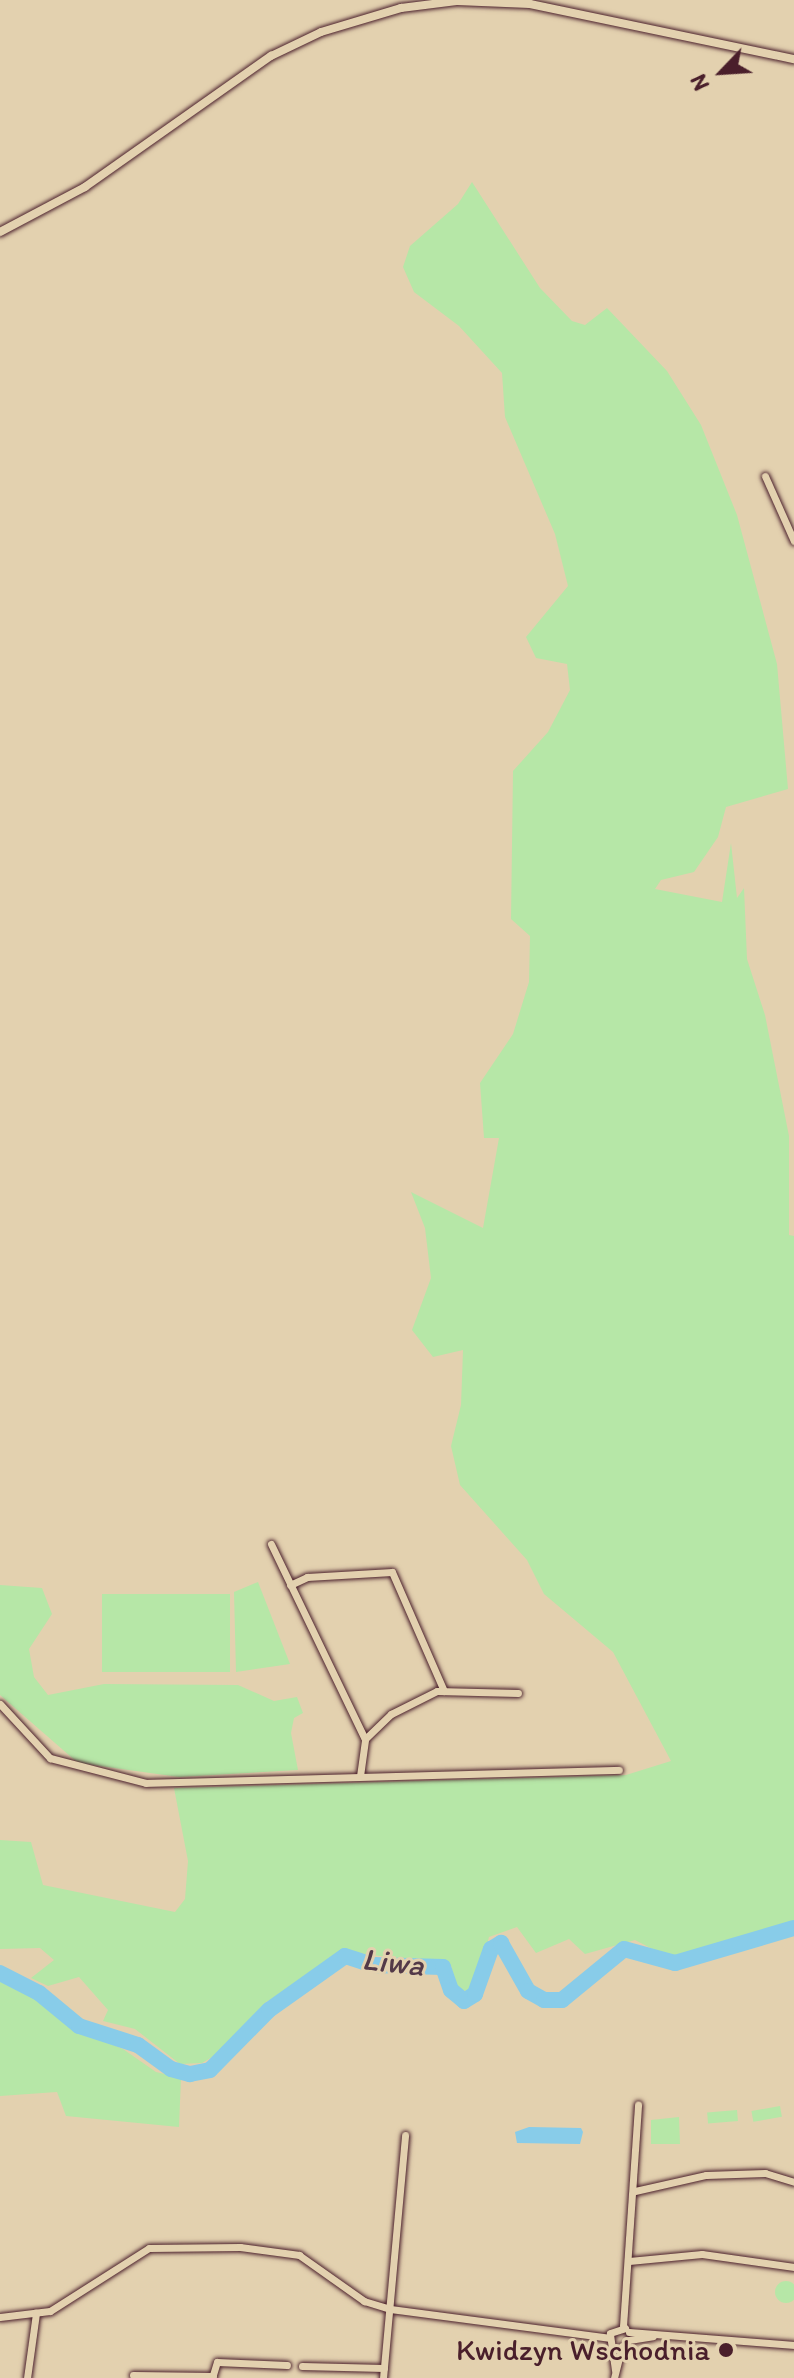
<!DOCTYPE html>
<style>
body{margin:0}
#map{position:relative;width:794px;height:2378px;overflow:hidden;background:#e3d1af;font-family:Itim,sans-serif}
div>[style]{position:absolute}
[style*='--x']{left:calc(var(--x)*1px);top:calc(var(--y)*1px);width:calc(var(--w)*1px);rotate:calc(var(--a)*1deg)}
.green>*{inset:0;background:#b6e7a7;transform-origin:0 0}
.round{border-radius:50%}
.water>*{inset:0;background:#88cce9}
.river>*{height:16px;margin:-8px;padding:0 8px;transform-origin:8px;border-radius:8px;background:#88cce9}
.roads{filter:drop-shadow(0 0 2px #4a1f2b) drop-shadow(0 0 2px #4a1f2b)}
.minor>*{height:7px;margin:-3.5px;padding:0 3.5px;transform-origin:3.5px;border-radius:3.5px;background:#e3d1af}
.tertiary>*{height:8px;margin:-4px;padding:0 4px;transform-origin:4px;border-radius:4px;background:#e3d1af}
.dots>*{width:22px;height:22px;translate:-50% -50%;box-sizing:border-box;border:4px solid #e3d1af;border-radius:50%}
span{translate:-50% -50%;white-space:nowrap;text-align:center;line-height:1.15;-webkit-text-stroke:6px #e3d1af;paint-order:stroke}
.poi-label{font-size:30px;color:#4a1f2b}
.right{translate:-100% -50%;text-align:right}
.water-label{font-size:32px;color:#533948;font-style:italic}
.north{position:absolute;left:682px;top:32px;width:80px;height:80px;-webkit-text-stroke:6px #e3d1af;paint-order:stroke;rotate:245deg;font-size:22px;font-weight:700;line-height:32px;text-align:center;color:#4a1f2b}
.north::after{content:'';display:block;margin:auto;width:28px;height:36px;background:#4a1f2b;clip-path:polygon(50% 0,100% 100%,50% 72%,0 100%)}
</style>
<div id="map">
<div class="green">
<div style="clip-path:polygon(472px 182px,540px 288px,572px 321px,585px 325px,607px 308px,667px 371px,701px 425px,737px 515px,777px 664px,788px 789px,726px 807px,718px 837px,694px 872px,661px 880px,655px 889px,722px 902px,731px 843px,737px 898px,744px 888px,747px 959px,765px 1015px,789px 1136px,789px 1235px,794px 1236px,794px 1927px,668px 1957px,635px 1940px,585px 1954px,569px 1939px,536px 1953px,517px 1927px,489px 1937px,478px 1977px,467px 1991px,458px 1990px,451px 1966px,351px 1952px,324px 1962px,311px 1978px,266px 2002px,217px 2054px,202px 2063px,180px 2064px,135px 2029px,103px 2021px,108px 2010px,79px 1977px,48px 1986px,31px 1978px,54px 1960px,40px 1948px,0 1949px,0 1840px,31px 1842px,43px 1885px,175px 1912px,185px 1899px,188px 1861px,174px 1788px,626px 1775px,671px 1761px,613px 1652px,544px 1594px,527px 1560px,460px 1485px,451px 1446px,461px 1405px,463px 1350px,433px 1357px,412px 1330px,431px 1278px,425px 1228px,411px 1192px,483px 1228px,499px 1138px,484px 1138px,480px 1083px,513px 1034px,529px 982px,530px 936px,511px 919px,513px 771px,548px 732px,570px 690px,567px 664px,536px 658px,526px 637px,568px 586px,555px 534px,505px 417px,502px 373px,459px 326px,414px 292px,403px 267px,410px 246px,458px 204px)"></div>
<div style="clip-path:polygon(258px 1582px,290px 1664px,236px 1672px,234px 1592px)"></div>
<div style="clip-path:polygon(0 1585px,42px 1588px,52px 1614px,29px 1649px,34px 1677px,48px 1695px,104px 1684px,238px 1685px,274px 1701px,297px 1697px,303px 1713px,294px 1718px,291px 1733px,298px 1770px,179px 1777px,78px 1763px,0 1695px)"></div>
<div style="left:102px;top:1594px;width:128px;height:78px"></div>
<div style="clip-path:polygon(0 1978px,19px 1985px,75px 2029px,123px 2049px,156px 2072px,181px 2078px,179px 2127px,66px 2116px,57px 2092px,0 2096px)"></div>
<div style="left:780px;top:2106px;width:11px;height:29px;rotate:80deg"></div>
<div style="left:737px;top:2110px;width:11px;height:30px;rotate:85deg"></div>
<div style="clip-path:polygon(679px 2117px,680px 2144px,651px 2144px,651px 2120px)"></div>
<div class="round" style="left:775px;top:2281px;width:22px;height:22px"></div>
</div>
<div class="water">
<div style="clip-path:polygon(529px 2127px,581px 2128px,583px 2132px,580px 2144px,517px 2143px,515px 2132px)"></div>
</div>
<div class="river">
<div style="--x:0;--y:1973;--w:44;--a:27.1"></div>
<div style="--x:39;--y:1993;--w:52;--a:39.5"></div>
<div style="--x:79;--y:2026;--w:62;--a:17.9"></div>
<div style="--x:138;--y:2045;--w:41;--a:36"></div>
<div style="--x:171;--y:2069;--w:20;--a:15"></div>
<div style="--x:190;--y:2074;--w:20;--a:-11"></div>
<div style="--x:210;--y:2070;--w:84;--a:-45.5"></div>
<div style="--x:269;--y:2010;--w:93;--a:-35.4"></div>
<div style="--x:345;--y:1956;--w:29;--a:18"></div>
<div style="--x:373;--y:1965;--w:70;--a:1.6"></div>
<div style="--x:443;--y:1967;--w:24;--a:71"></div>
<div style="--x:451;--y:1990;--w:17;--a:40"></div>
<div style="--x:464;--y:2001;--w:13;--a:-32"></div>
<div style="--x:475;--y:1994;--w:48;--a:-70.4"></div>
<div style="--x:491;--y:1949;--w:12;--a:-31"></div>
<div style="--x:501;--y:1943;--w:55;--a:60.6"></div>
<div style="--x:528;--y:1991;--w:18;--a:29"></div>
<div style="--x:544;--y:2000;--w:18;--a:0"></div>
<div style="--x:562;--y:2000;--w:80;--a:-39.4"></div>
<div style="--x:624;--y:1949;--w:53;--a:15.4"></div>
<div style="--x:675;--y:1963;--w:124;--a:-16.4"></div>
</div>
<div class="roads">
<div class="minor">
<div style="--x:765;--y:476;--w:71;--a:66"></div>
<div style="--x:271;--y:1544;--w:216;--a:64.3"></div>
<div style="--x:290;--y:1585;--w:19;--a:-25"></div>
<div style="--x:307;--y:1577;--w:85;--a:-3.4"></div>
<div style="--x:392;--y:1572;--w:130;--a:66.4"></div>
<div style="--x:0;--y:1704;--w:74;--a:47.2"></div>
<div style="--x:50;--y:1758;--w:99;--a:14.6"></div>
<div style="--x:146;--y:1783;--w:473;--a:-1.6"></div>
<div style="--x:360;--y:1776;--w:37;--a:-82"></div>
<div style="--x:365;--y:1739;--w:36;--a:-44"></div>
<div style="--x:391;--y:1714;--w:51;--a:-26.6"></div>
<div style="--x:437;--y:1691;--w:81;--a:1.4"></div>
<div style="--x:635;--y:2191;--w:73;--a:-12.7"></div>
<div style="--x:706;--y:2175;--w:59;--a:-1.9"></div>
<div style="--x:765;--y:2173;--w:30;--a:17"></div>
<div style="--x:629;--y:2261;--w:73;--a:-5.5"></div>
<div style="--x:702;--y:2254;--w:93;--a:8"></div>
<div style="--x:0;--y:2317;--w:50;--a:-6.8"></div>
<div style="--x:50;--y:2311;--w:117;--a:-32.5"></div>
<div style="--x:149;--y:2248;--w:91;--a:-0.6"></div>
<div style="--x:240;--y:2247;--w:60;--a:7.7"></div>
<div style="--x:299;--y:2255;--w:80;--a:35.3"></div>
<div style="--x:364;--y:2301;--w:27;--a:17"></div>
<div style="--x:390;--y:2309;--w:221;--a:7.5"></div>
<div style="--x:623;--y:2326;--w:222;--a:-86.1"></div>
<div style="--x:629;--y:2332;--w:166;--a:4.5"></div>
<div style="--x:629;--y:2340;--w:24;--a:-9"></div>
<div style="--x:302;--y:2366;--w:82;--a:1.4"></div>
<div style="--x:615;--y:2370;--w:37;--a:-98"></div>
<div style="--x:610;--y:2333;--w:16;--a:-18"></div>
<div style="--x:133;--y:2375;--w:80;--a:0.7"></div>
<div style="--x:27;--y:2378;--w:66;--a:-82.1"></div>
<div style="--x:212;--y:2378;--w:17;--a:-73"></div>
<div style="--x:217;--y:2362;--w:70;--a:2.5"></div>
<div style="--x:383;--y:2378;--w:244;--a:-84.8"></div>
<div style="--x:614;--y:2378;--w:33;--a:-76"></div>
</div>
<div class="tertiary">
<div style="--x:0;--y:232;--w:96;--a:-27.9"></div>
<div style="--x:85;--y:187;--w:228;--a:-35.2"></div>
<div style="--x:271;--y:56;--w:55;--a:-25.6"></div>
<div style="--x:321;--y:32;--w:84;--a:-16.7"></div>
<div style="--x:401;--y:8;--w:56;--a:-7.1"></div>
<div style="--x:457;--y:1;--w:73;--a:2.4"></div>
<div style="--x:530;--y:4;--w:270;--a:11.8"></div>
</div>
</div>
<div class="dots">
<div style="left:726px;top:2350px;background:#4a1f2b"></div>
</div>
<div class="poi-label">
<span class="right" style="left:710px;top:2350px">Kwidzyn Wschodnia</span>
</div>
<div class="water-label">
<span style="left:393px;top:1962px;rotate:6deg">Liwa</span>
</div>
<div class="north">N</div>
</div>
